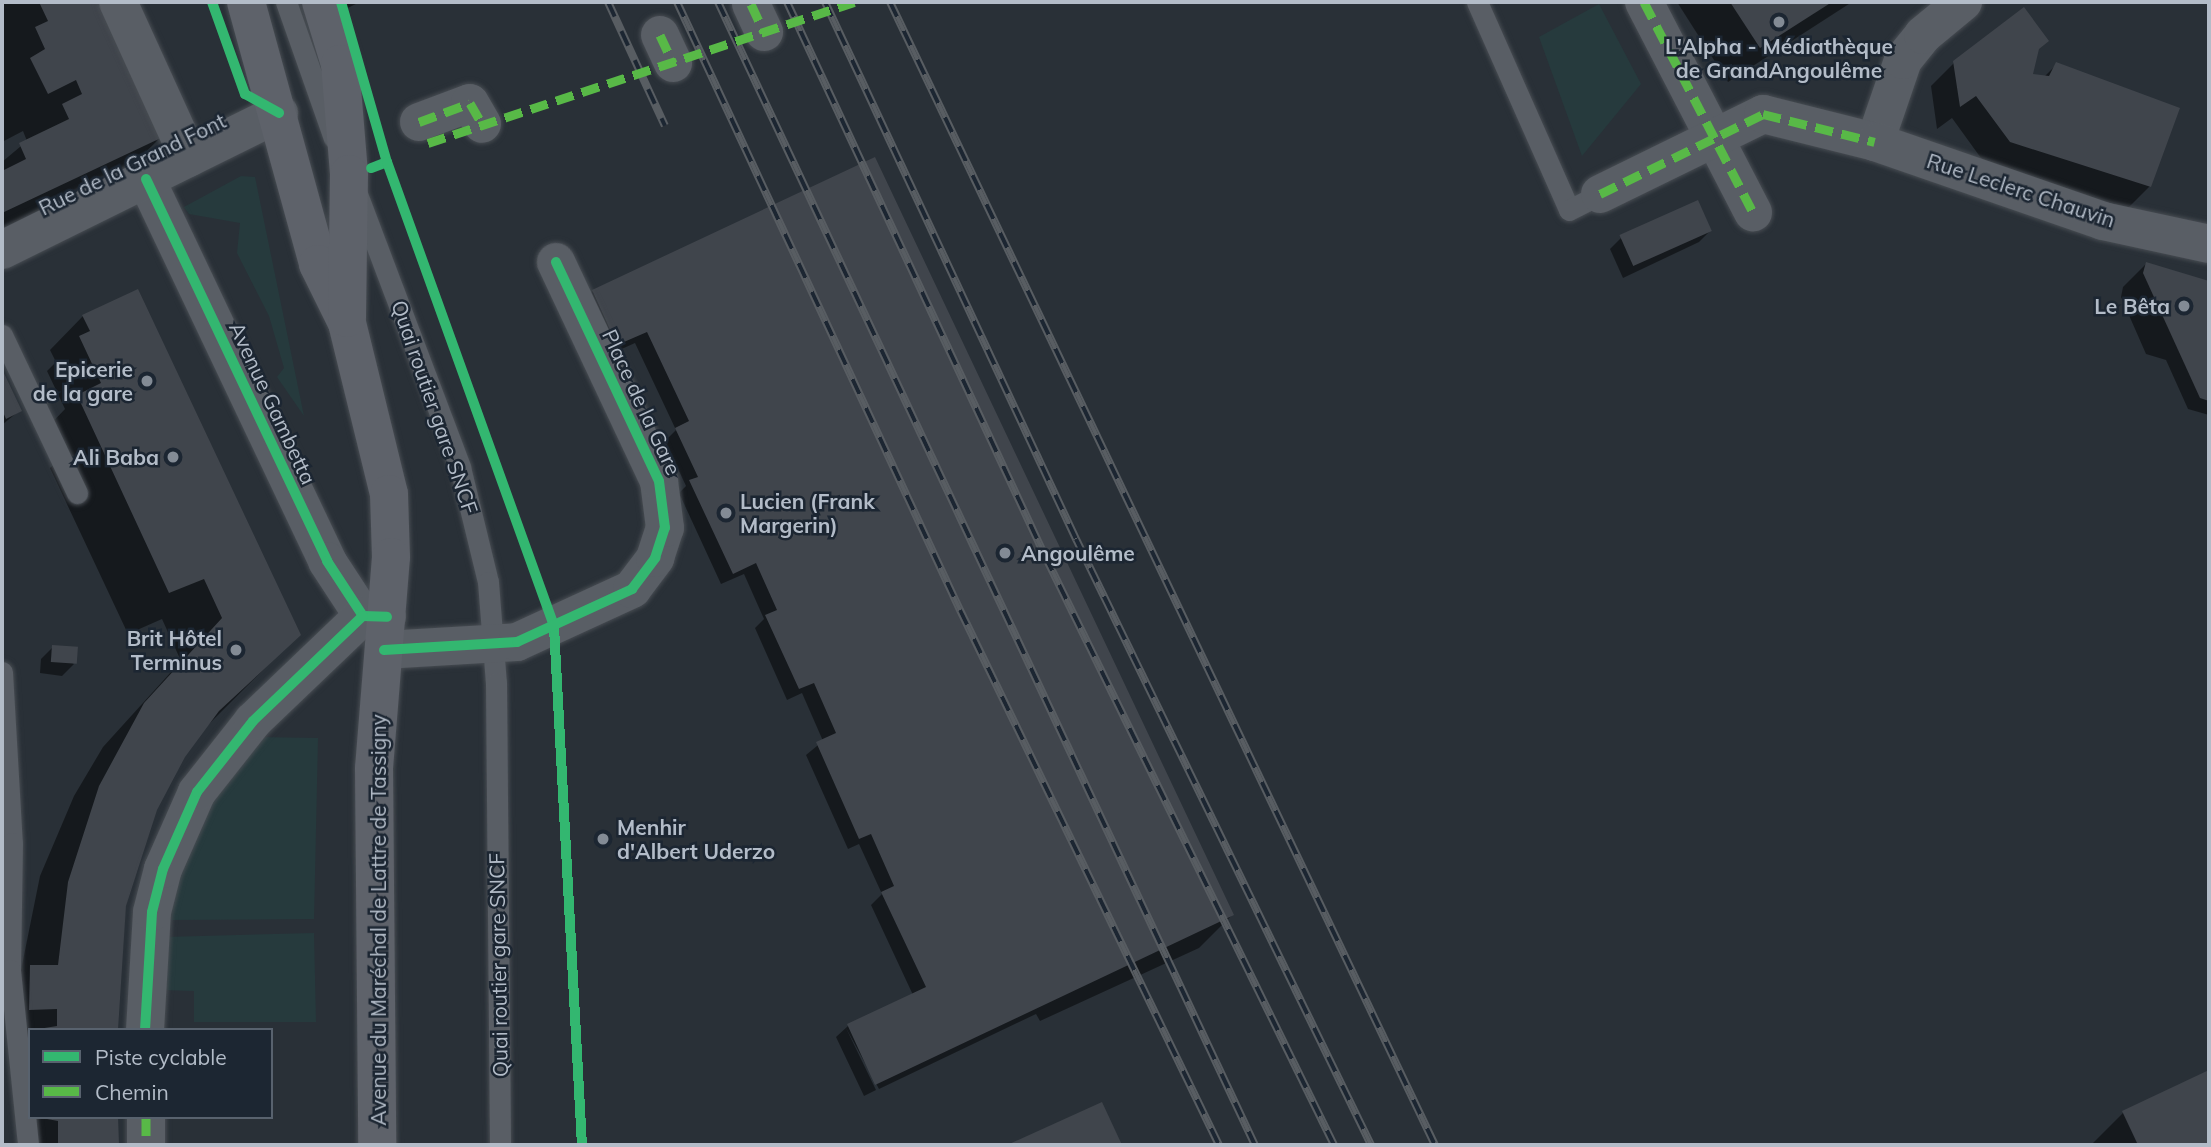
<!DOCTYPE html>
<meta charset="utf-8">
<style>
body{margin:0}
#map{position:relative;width:2211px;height:1147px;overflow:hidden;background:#293037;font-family:Mulish,sans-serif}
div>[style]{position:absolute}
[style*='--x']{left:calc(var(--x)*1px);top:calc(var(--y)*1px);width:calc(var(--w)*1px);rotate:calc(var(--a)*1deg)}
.green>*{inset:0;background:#263a3d}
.shadow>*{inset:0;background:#0007}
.building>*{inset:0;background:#40454c;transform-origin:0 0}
.roads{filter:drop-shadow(0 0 2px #474c52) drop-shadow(0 0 2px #474c52)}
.lane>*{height:21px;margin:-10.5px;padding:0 10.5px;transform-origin:10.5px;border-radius:10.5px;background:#595e65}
.street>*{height:38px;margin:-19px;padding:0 19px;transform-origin:19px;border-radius:19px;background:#595e65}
.secondary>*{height:38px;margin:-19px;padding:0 19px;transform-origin:19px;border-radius:19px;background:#5e626a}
.rail>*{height:8px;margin-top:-4px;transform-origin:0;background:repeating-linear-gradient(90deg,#1c2632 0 16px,#585d62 0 32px);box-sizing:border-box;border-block:2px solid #585d62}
.quiet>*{height:9px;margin-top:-4.5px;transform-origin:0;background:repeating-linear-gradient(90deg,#58b947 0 18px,transparent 0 27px)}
.cycleway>*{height:10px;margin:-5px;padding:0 5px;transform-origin:5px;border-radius:5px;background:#33b770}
.dots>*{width:19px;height:19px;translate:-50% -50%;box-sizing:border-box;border:4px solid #1c2632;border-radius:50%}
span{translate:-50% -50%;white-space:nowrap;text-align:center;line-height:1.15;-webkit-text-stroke:5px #1c2632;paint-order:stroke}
.poi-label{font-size:21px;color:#b3bcc8;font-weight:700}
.right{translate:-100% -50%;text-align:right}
.left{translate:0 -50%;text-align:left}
.street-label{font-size:21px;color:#b3bcc8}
.frame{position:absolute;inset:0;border:4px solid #b3bcc8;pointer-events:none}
.legend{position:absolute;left:28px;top:1028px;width:245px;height:91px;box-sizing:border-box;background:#1c2632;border:2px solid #58626e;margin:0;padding:9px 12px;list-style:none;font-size:21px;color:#b3bcc8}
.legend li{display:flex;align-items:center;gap:14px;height:35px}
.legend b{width:35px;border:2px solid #58626e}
</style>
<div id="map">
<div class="green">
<div style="clip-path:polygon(1599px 4px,1641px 84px,1582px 156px,1539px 37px)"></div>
<div style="clip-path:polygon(241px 176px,255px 177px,304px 416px,277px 377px,284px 368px,269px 316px,237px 253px,240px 223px,189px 214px,184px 207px)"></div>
<div style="clip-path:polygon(255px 737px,318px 738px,314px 919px,169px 920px,193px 827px)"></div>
<div style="clip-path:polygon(314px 933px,316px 1022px,194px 1022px,194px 991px,160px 990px,164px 937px)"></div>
</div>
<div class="shadow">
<div style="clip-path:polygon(2px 2px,98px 2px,161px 137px,108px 189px,2px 240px,2px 162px,27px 141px,23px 131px,2px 142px)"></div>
<div style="clip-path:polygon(329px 2px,360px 2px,333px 15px)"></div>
<div style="clip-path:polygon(1677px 2px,1852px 2px,1728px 82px)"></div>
<div style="clip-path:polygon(2036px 51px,2031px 76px,2044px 77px,2057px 64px,2150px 186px,2127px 209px,1986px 165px,1952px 118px,1937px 129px,1931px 86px,1955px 62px)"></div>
<div style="clip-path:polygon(875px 159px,1232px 915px,1199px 948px,1040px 1021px,1036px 1014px,879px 1089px,846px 1028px,876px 1090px,864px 1096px,836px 1037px,848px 1026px,913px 995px,871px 905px,882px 894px,859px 844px,848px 849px,806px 755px,823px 741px,802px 693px,787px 700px,755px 628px,764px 619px,744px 574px,721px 584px,679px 493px,686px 486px,665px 441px,676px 430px,635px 343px,606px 356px,582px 303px,593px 291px)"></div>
<div style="clip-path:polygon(1710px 231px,1699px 242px,1623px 278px,1610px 249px,1621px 238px)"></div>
<div style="clip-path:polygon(2146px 264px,2209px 283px,2209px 415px,2188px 409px,2166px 360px,2146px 354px,2121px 297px,2123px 287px)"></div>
<div style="clip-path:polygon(83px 316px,299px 634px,194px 739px,155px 809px,132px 870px,121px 929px,117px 1030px,30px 1030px,30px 1117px,118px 1117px,118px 1145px,17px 1145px,18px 985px,40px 876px,74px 796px,103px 747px,181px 661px,162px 619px,128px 634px,50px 468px,59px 460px,45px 430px,65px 409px,47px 371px,56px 362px,50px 350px)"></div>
<div style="clip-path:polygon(2px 373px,20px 410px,2px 425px)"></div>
<div style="clip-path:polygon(53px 647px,74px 664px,62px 676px,40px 673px,41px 659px)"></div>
<div style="clip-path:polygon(2209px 1072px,2209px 1145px,2091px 1145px,2123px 1113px)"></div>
<div style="clip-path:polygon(1101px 1104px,1120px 1145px,1011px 1145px)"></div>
</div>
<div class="building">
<div style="clip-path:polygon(39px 2px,100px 2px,163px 137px,2px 213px,2px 171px,26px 159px,19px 143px,69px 119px,62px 104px,82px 94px,76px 80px,48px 94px,30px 58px,45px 49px,35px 27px,48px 21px)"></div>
<div style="clip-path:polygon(1730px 2px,1832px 2px,1760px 48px)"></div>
<div style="clip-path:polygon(2024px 7px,2049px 41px,2039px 49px,2033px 74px,2049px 76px,2056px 62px,2180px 108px,2151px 187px,2010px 142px,1976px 96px,1960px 107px,1953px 61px)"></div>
<div style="clip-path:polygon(875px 157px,1234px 915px,875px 1085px,847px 1024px,926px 987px,881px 892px,894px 886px,871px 834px,859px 839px,816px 742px,836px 733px,814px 683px,799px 689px,765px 615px,777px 610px,756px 563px,733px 574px,689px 480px,698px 477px,675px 428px,689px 421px,647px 332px,617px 345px,592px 290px)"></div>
<div style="left:1698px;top:200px;width:34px;height:86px;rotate:66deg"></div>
<div style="clip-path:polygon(2146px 262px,2209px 281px,2209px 401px,2200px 398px,2143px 273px)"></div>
<div style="clip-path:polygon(138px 289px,301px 635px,219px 711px,185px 757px,157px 810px,126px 906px,118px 1030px,32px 1030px,57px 1026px,57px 1009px,29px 1010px,30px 965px,58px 965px,68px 882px,99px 786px,144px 703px,222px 618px,204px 579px,169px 593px,77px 395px,101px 383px,79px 336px,90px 331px,82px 315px)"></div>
<div style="clip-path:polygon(2px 369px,22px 411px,6px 419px,2px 410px)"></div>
<div style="left:52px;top:645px;width:26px;height:17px;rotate:4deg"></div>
<div style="clip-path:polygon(2209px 1070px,2209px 1145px,2138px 1145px,2122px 1111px)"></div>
<div style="clip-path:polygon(1102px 1102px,1122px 1145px,1007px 1145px)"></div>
<div style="clip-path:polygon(36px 1117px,118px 1117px,119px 1145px,58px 1145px,58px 1121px)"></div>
</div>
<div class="roads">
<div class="lane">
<div style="--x:286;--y:2;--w:144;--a:70.6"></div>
<div style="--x:1477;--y:2;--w:227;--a:66.1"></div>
<div style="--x:1569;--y:210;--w:35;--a:-27"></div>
<div style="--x:357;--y:194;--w:292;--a:69.3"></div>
<div style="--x:460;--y:467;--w:118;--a:76.3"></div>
<div style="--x:488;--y:582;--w:101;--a:85.5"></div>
<div style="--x:496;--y:683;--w:462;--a:89.5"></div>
<div style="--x:2;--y:335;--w:175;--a:64.6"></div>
<div style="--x:2;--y:672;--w:171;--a:86.7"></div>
<div style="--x:12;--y:843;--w:127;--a:90.9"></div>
<div style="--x:10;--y:970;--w:176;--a:84.1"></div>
</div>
<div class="street">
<div style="--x:118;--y:2;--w:171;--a:65.5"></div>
<div style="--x:1644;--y:2;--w:237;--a:62.6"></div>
<div style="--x:751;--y:4;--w:31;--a:65"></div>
<div style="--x:660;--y:35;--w:31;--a:65"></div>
<div style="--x:419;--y:122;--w:54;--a:-20.4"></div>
<div style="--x:470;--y:103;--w:24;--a:60"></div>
<div style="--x:1875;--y:142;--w:87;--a:-71.1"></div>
<div style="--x:1903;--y:60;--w:32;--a:-51"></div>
<div style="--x:1923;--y:35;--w:52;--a:-39.5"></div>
<div style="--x:146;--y:179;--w:423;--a:64.6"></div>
<div style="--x:327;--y:561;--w:66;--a:56.8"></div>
<div style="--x:363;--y:616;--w:24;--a:2"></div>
<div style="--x:1600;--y:194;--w:182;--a:-26.1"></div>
<div style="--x:1763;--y:114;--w:115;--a:14"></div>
<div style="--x:1875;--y:142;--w:241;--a:19.1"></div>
<div style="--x:2103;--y:221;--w:108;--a:12.2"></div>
<div style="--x:2;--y:250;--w:309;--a:-26.3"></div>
<div style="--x:384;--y:650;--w:133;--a:-3.4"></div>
<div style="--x:517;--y:642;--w:127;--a:-24.7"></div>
<div style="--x:632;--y:589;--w:39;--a:-53"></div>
<div style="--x:655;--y:558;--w:32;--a:-72"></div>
<div style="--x:665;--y:528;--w:47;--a:-97.3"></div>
<div style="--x:659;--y:481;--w:242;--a:-115.2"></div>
<div style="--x:145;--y:1030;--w:118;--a:-86.6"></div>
<div style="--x:152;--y:912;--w:44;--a:-75.7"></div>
<div style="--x:163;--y:869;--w:84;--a:-66.2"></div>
<div style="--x:197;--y:792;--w:90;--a:-51.7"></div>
<div style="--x:253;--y:721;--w:152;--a:-43.7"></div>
<div style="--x:146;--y:1117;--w:28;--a:90"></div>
</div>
<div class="secondary">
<div style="--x:246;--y:2;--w:272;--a:74.6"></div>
<div style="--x:318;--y:264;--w:66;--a:63.8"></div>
<div style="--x:347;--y:323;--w:176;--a:76.2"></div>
<div style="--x:389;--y:494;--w:63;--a:88.2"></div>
<div style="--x:391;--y:557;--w:212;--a:94.6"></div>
<div style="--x:374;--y:768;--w:377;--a:89.5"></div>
<div style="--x:321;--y:2;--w:65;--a:73"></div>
<div style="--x:340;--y:64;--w:110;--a:85.3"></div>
<div style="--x:349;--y:174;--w:144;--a:90.8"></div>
</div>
</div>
<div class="rail">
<div style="--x:608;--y:2;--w:136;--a:65.3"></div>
<div style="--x:677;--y:2;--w:671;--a:65.04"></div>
<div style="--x:960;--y:610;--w:594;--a:64.17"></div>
<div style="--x:718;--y:2;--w:1263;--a:64.84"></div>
<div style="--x:787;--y:2;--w:611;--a:65.03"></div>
<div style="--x:1045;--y:556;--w:656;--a:63.86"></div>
<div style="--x:825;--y:2;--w:593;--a:64.95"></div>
<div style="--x:1076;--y:539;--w:674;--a:64.04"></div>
<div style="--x:890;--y:2;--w:1266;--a:64.51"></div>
</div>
<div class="quiet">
<div style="--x:1644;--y:2;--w:237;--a:62.6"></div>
<div style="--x:751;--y:4;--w:31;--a:65"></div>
<div style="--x:660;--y:35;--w:31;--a:65"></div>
<div style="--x:419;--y:122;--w:54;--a:-20.4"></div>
<div style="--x:470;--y:103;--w:24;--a:60"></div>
<div style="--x:428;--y:143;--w:449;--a:-18.3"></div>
<div style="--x:1600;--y:194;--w:182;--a:-26.1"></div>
<div style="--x:1763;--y:114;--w:115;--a:14"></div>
<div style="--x:146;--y:1117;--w:28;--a:90"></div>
</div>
<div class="cycleway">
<div style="--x:212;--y:2;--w:98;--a:70.3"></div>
<div style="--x:245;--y:94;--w:39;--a:29"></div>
<div style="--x:341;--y:2;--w:166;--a:74"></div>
<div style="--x:387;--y:162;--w:17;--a:159"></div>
<div style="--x:387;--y:162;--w:494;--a:70.2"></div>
<div style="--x:554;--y:627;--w:519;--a:86.91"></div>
<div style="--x:146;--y:179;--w:423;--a:64.6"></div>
<div style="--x:327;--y:561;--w:66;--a:56.8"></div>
<div style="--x:363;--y:616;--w:24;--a:2"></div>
<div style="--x:384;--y:650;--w:133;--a:-3.4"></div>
<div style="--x:517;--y:642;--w:127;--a:-24.7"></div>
<div style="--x:632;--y:589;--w:39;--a:-53"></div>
<div style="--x:655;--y:558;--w:32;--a:-72"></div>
<div style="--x:665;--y:528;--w:47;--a:-97.3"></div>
<div style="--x:659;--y:481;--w:242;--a:-115.2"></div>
<div style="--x:145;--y:1030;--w:118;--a:-86.6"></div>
<div style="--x:152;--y:912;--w:44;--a:-75.7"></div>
<div style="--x:163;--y:869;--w:84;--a:-66.2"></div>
<div style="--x:197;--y:792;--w:90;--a:-51.7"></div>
<div style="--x:253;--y:721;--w:152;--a:-43.7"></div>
</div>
<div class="dots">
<div style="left:1779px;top:22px;background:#838b95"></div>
<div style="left:2184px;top:306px;background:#838b95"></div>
<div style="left:147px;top:381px;background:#838b95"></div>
<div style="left:173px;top:457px;background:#838b95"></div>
<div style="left:726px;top:513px;background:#838b95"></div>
<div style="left:1005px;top:553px;background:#838b95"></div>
<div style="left:236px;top:650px;background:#838b95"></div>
<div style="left:603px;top:839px;background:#838b95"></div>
</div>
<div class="poi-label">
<span style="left:1779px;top:58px">L'Alpha - Médiathèque<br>de GrandAngoulême</span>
<span class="right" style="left:2170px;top:306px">Le Bêta</span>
<span class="right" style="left:133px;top:381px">Epicerie<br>de la gare</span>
<span class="right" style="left:159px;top:457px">Ali Baba</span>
<span class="left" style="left:740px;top:513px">Lucien (Frank<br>Margerin)</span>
<span class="left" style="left:1021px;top:553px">Angoulême</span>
<span class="right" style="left:222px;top:650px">Brit Hôtel<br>Terminus</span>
<span class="left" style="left:617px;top:839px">Menhir<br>d'Albert Uderzo</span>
</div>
<div class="street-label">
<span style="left:132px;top:164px;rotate:-26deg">Rue de la Grand Font</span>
<span style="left:2021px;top:190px;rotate:18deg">Rue Leclerc Chauvin</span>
<span style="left:642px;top:402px;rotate:65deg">Place de la Gare</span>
<span style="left:273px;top:403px;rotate:65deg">Avenue Gambetta</span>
<span style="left:435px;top:407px;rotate:71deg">Quai routier gare SNCF</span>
<span style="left:378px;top:920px;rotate:-90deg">Avenue du Maréchal de Lattre de Tassigny</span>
<span style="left:498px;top:965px;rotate:-91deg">Quai routier gare SNCF</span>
</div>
<div class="frame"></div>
<ul class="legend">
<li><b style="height:9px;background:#33b770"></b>Piste cyclable</li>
<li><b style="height:9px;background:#58b947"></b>Chemin</li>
</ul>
</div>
